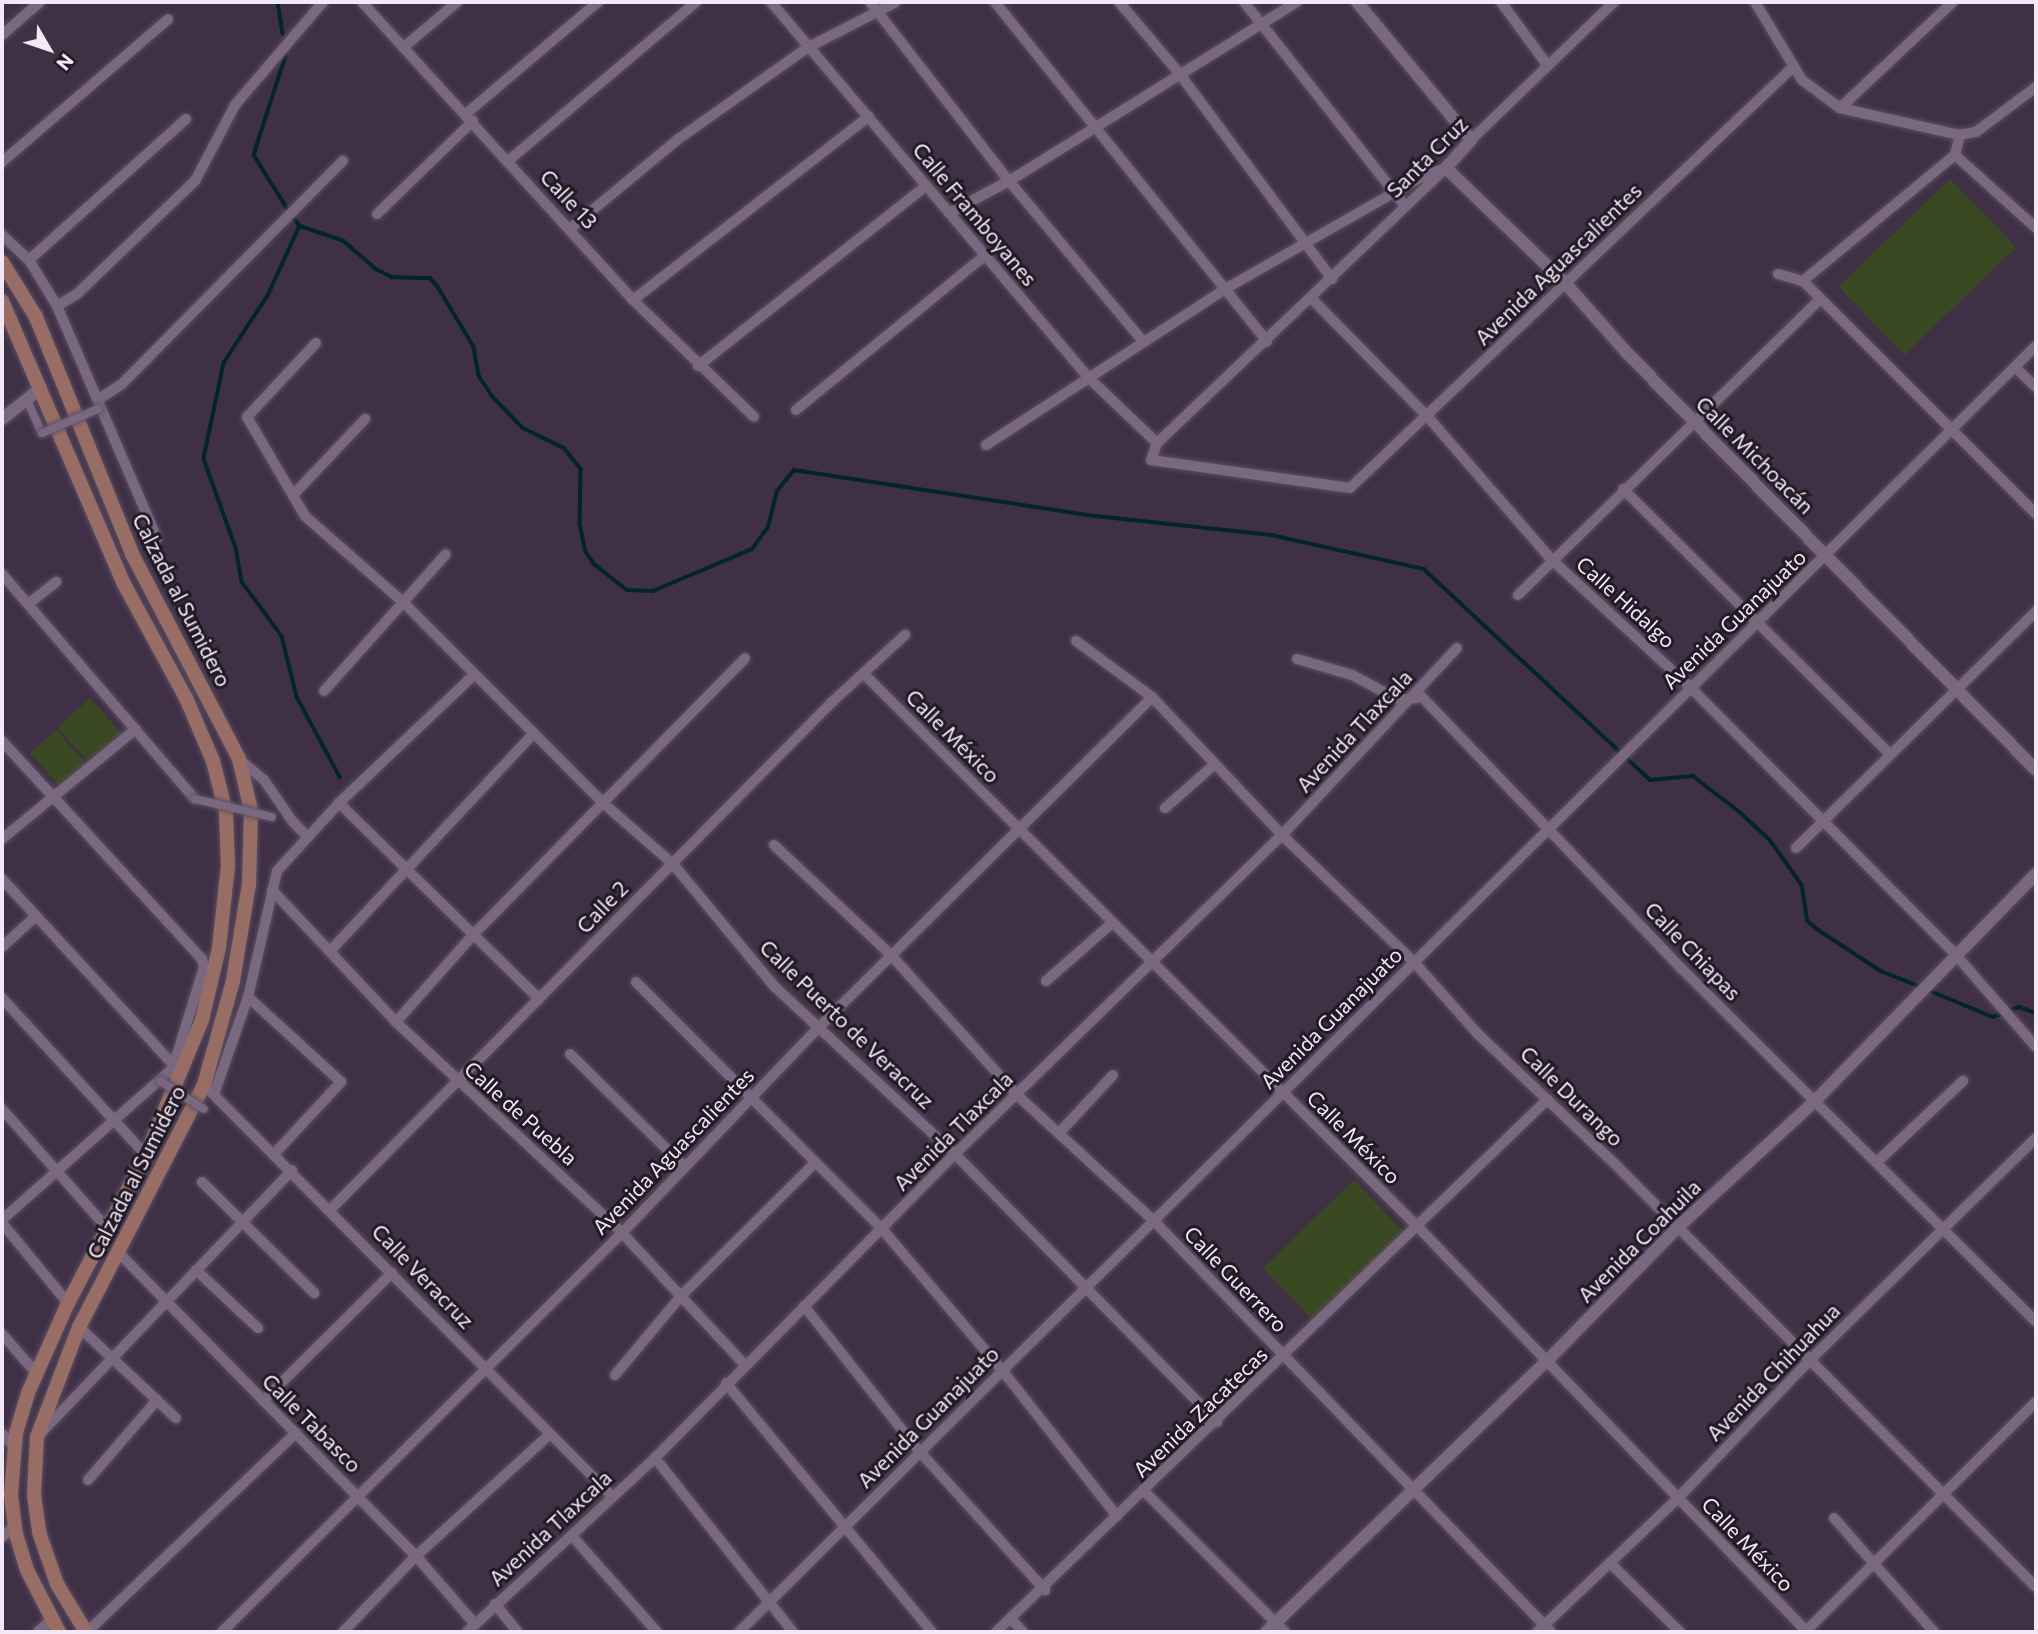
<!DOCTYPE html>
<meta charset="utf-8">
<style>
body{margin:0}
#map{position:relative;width:2038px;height:1634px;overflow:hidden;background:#403046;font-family:Commissioner,sans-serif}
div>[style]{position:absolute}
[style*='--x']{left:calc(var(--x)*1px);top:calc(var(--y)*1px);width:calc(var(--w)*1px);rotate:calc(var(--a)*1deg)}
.green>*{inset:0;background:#3a4921;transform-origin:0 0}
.stream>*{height:3.5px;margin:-1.75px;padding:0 1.75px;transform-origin:1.75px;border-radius:1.75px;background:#022527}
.roads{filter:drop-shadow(0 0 2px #5b4e61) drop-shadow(0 0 2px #5b4e61)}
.pedestrian>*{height:8px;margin:-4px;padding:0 4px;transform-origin:4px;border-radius:4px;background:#796880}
.minor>*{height:10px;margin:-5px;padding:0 5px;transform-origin:5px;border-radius:5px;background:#796880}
.tertiary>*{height:12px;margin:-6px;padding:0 6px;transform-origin:6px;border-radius:6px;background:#796880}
.secondary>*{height:14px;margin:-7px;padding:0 7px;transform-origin:7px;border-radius:7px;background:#986d66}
.bridges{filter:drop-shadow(0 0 2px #5b4e61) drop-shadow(0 0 2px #5b4e61)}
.pedestrian-bridge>*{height:8px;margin:-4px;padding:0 4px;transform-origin:4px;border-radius:4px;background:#796880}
span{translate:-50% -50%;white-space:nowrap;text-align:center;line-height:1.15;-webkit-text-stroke:6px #221b25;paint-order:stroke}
.street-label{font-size:21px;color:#f2e8f6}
.frame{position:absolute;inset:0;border:4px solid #f2e8f6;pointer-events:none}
.north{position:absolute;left:14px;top:14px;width:70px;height:70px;-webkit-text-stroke:5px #221b25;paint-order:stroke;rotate:129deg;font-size:19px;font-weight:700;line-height:28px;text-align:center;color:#f2e8f6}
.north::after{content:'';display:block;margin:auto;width:24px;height:32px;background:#f2e8f6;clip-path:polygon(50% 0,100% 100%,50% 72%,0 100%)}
</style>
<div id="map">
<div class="green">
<div style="left:1950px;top:179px;width:95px;height:155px;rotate:46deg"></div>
<div style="left:90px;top:698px;width:48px;height:44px;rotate:48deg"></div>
<div style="left:56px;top:730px;width:47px;height:35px;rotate:48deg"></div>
<div style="left:1354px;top:1180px;width:71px;height:127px;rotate:46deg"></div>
</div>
<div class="stream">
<div style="--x:278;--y:2;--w:32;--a:81"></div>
<div style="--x:286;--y:56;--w:104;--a:107.9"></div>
<div style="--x:254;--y:155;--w:66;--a:58"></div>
<div style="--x:289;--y:211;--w:19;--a:54"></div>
<div style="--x:300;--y:226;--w:46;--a:18.8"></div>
<div style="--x:344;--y:241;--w:43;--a:41.2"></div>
<div style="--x:376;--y:269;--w:18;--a:27"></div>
<div style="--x:392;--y:277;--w:38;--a:2"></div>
<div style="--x:430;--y:278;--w:12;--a:48"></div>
<div style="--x:438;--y:287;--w:70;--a:59"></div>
<div style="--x:474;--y:347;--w:29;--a:80"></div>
<div style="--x:479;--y:376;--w:25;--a:56"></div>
<div style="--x:493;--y:397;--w:43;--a:45.9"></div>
<div style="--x:523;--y:428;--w:46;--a:26"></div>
<div style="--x:564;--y:448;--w:27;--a:51"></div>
<div style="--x:581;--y:469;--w:55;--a:91"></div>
<div style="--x:580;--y:524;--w:29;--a:78"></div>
<div style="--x:586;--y:552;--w:14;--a:56"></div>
<div style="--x:594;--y:564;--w:42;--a:38.2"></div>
<div style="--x:627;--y:590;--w:26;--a:2"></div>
<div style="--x:653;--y:591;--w:108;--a:-23"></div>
<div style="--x:752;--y:549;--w:27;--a:-54"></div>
<div style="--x:768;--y:527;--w:37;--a:-76"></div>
<div style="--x:777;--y:491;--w:27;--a:-51"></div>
<div style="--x:794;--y:470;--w:305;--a:8.7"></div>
<div style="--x:1096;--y:516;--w:176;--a:6.2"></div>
<div style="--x:1271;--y:535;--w:157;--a:12.5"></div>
<div style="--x:1424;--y:569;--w:309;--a:43"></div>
<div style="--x:1650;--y:780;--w:43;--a:-5.3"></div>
<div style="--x:1693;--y:776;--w:61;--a:37.6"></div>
<div style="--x:1741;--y:813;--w:40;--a:43"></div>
<div style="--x:1770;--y:840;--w:55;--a:54.6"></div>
<div style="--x:1802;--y:885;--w:36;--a:81"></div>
<div style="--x:1808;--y:921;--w:12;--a:42"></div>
<div style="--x:1817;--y:929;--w:77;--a:33.3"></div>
<div style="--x:1881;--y:971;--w:43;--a:21.8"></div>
<div style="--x:300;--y:226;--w:77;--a:114.6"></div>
<div style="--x:268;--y:296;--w:80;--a:123.3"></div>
<div style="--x:224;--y:363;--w:98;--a:101.8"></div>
<div style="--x:204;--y:459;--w:95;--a:70.2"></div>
<div style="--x:236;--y:548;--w:35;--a:80"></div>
<div style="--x:242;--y:582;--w:67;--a:53.5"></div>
<div style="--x:282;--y:636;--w:63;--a:76.2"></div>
<div style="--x:297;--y:697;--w:91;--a:61.7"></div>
<div style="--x:1928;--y:990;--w:70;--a:22.6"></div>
<div style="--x:1993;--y:1017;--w:28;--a:-21"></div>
<div style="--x:2019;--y:1007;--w:18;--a:19"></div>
</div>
<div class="roads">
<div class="pedestrian">
<div style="--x:27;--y:400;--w:36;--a:66"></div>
</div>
<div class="minor">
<div style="--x:362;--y:2;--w:403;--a:47.7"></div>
<div style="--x:633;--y:300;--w:168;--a:44"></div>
<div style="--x:771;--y:2;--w:492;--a:49.8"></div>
<div style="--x:1089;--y:378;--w:94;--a:43.7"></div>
<div style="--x:870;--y:2;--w:227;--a:52.2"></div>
<div style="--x:1009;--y:181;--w:209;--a:50.1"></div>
<div style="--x:995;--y:2;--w:435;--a:51.3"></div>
<div style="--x:1119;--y:2;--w:93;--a:49.8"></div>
<div style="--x:1179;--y:73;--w:257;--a:53.4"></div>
<div style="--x:1244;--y:2;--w:260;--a:51.7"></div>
<div style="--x:1501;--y:2;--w:79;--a:53.7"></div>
<div style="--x:1755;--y:2;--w:91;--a:58.9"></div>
<div style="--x:1802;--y:80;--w:47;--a:36.4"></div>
<div style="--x:1840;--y:108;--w:123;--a:12.7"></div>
<div style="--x:1960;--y:135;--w:16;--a:-11"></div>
<div style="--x:1976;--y:132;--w:75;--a:-36.9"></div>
<div style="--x:2;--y:35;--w:50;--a:-41"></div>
<div style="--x:404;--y:47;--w:70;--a:-40.3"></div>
<div style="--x:1840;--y:108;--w:155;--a:-43.2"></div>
<div style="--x:467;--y:113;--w:172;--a:-40.3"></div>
<div style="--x:1471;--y:140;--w:199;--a:-44"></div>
<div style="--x:1955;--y:155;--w:109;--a:42"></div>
<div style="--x:508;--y:161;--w:246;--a:-40.2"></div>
<div style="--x:2;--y:162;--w:219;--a:-40.7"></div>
<div style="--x:1446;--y:168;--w:399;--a:136.4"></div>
<div style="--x:1157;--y:443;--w:18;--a:109"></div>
<div style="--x:1151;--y:460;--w:201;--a:8"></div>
<div style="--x:1350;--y:488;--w:611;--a:-43.54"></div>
<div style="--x:949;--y:213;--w:68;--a:-28.1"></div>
<div style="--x:1009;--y:181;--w:339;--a:-31.9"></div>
<div style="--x:377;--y:214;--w:134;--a:-44.1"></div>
<div style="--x:571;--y:228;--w:138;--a:-39.7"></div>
<div style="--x:677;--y:140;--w:159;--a:-35.3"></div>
<div style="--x:807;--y:48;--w:100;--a:-27.3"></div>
<div style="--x:2;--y:235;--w:37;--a:43"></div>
<div style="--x:29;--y:260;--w:54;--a:58.7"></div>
<div style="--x:57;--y:306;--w:253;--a:66.7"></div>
<div style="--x:29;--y:260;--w:211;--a:-41.9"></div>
<div style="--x:1778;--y:274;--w:26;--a:16"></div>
<div style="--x:1803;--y:281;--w:330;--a:45"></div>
<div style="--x:1803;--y:281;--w:197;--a:-39.7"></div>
<div style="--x:1955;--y:155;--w:21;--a:-76"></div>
<div style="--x:1312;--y:299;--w:165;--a:45.5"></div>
<div style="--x:1428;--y:417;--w:189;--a:49.1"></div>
<div style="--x:1552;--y:560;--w:188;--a:42.6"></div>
<div style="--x:1690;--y:687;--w:376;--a:45.2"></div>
<div style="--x:1955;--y:954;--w:123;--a:48.9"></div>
<div style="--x:633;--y:300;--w:299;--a:-37.9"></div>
<div style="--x:57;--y:306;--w:23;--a:-31"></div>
<div style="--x:77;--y:294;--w:163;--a:-43.8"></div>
<div style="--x:195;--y:181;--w:86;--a:-62.2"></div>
<div style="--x:235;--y:105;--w:135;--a:-49.5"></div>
<div style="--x:316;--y:343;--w:101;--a:133"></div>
<div style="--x:247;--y:417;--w:115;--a:59.6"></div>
<div style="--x:305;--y:516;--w:130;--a:41.3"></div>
<div style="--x:403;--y:602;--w:282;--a:45.1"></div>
<div style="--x:602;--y:802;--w:93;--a:41.1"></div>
<div style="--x:672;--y:863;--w:160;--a:50.3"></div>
<div style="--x:774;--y:986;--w:247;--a:42.9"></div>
<div style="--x:955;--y:1154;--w:375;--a:45.6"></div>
<div style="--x:698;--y:366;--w:290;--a:-38.3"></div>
<div style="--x:2015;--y:367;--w:29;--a:44"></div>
<div style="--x:99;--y:399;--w:27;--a:-33"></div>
<div style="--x:122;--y:384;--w:314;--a:-45.3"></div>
<div style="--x:796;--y:410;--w:243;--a:-39.3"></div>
<div style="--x:986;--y:445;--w:285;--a:-33.1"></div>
<div style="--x:1225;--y:289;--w:220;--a:-29.7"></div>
<div style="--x:1416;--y:180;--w:26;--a:-23"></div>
<div style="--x:1623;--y:489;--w:375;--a:44.8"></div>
<div style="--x:293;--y:495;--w:105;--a:-46.5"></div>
<div style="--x:2;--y:574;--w:296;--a:49.4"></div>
<div style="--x:1518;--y:595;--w:421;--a:-44.4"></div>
<div style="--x:28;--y:604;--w:36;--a:-38"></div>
<div style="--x:1076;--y:641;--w:94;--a:36.4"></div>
<div style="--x:1152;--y:697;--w:190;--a:46.7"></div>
<div style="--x:1282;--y:835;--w:183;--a:43.9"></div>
<div style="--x:1414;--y:962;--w:96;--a:48.4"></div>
<div style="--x:1478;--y:1034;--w:187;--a:43.5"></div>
<div style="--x:1614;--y:1163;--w:598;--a:45.14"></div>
<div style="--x:1297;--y:659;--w:57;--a:16.2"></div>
<div style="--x:1352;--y:675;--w:53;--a:28"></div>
<div style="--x:1399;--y:700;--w:23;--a:-7"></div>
<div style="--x:1422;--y:697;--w:376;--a:46.3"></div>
<div style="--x:1682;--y:969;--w:500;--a:44.9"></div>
<div style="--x:866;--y:676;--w:780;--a:44.95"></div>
<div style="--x:1418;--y:1227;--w:562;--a:46.15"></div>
<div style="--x:324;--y:691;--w:183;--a:-48.3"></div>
<div style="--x:2;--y:741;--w:296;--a:47.5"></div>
<div style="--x:202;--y:959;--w:8;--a:76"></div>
<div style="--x:204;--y:967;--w:106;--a:107.1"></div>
<div style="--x:173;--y:1068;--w:229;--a:138.4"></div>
<div style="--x:239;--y:759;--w:33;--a:40"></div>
<div style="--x:264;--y:780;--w:51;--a:55.4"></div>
<div style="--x:293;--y:822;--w:21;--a:45"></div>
<div style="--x:339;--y:803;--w:280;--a:44.4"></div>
<div style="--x:1165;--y:808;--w:65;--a:-41.3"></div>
<div style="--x:2;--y:839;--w:173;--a:-39.4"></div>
<div style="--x:774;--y:845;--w:161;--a:43.2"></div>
<div style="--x:891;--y:955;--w:188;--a:48"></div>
<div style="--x:1017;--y:1095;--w:186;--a:42.6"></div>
<div style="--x:1154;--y:1221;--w:571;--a:45.99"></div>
<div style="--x:1796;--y:848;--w:337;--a:-44.6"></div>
<div style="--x:2;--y:879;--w:260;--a:47.3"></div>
<div style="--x:272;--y:890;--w:181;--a:46.8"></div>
<div style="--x:396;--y:1022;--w:309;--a:43"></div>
<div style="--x:622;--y:1233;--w:180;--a:47"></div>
<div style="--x:2;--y:947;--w:46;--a:-42.4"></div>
<div style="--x:331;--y:950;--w:296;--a:-46.9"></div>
<div style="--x:1046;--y:981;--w:88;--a:-41.3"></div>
<div style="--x:636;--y:982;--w:349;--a:45.1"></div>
<div style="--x:882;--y:1229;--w:185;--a:49.6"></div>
<div style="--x:1002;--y:1370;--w:186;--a:51.8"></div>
<div style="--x:248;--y:997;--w:126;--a:42.4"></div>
<div style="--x:341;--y:1082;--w:97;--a:132.9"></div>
<div style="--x:2;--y:998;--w:213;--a:47.5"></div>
<div style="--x:396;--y:1022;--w:116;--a:-48.5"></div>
<div style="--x:473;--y:935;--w:388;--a:-45.5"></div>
<div style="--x:570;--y:1054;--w:161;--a:44.5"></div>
<div style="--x:204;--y:1085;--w:579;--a:45.21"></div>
<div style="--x:214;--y:1094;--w:103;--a:-70.7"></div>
<div style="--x:248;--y:997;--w:129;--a:-77"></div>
<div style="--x:277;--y:871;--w:92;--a:-47.6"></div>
<div style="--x:339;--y:803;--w:185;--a:-43.5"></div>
<div style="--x:2;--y:1109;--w:157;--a:48.6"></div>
<div style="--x:1059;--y:1133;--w:79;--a:-47"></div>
<div style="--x:1878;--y:1161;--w:117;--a:-43.3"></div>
<div style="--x:202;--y:1182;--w:158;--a:44.7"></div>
<div style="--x:330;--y:1210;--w:716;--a:-45.34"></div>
<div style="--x:833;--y:701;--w:98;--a:-42.5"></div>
<div style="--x:2;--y:1223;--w:104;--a:50.5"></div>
<div style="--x:118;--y:1252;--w:426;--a:45.6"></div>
<div style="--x:416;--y:1556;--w:90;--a:49.1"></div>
<div style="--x:196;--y:1270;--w:85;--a:43.1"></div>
<div style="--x:804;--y:1306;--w:185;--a:51.6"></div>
<div style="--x:919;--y:1451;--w:188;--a:47.8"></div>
<div style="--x:79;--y:1327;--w:133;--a:43.2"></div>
<div style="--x:2;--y:1334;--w:53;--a:48.8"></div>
<div style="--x:615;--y:1375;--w:103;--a:-50.1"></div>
<div style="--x:681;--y:1296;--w:189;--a:-44.8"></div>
<div style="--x:726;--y:1383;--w:323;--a:50.4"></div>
<div style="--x:263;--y:1401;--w:182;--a:-44.8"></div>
<div style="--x:2;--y:1434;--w:16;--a:47"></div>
<div style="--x:40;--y:1434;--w:365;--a:-46.3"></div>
<div style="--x:655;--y:1458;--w:222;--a:51.6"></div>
<div style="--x:88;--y:1480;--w:106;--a:-49.2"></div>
<div style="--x:1144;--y:1491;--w:199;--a:45"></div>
<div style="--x:1834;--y:1518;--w:152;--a:48.7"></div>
<div style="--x:572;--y:1536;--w:128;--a:48.5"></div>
<div style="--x:2;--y:1537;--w:16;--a:-43"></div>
<div style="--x:1610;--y:1563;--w:98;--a:44.6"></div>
<div style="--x:495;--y:1604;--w:36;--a:51"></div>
<div style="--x:1011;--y:1619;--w:18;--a:47"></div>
<div style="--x:38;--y:1632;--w:18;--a:-43"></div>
<div style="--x:87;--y:1632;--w:289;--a:-43.6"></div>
<div style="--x:222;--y:1632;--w:565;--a:-44.93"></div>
<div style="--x:622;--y:1233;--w:284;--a:-46.3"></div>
<div style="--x:818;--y:1028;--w:470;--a:-44.7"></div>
<div style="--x:343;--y:1632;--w:105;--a:-46.2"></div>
<div style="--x:416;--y:1556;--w:181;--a:-42.3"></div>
<div style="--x:467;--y:1632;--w:256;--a:-42.8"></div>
<div style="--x:655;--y:1458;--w:427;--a:-45.4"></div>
<div style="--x:955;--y:1154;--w:457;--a:-44.3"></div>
<div style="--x:1282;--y:835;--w:256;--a:-46.9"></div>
<div style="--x:739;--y:1632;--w:1826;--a:-44.76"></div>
<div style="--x:996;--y:1632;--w:767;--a:-44"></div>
<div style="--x:1537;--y:1632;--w:193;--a:-43.5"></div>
<div style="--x:1677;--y:1499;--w:192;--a:-46.3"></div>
<div style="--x:1810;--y:1360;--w:317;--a:-44.5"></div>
<div style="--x:1805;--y:1632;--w:326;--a:-44.9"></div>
</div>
<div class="tertiary">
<div style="--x:1357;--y:2;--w:179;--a:50.4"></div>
<div style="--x:1471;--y:140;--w:38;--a:132"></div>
<div style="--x:1446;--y:168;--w:167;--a:44"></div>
<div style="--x:1566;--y:284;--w:92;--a:48.5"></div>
<div style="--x:1627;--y:353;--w:584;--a:45.55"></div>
<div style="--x:2;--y:419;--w:50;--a:-38.5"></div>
<div style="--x:1266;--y:1632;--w:388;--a:-44"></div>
<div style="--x:1545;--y:1363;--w:190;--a:-45.6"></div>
<div style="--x:1678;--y:1227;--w:186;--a:-42.6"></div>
<div style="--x:1815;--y:1101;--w:317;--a:-45.8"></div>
</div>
<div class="secondary">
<div style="--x:2;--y:262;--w:65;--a:58.3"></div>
<div style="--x:36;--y:317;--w:256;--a:67.9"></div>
<div style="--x:132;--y:554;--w:231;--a:62.4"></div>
<div style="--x:239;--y:759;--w:52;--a:76.8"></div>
<div style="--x:251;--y:810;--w:74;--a:91.5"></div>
<div style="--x:249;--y:884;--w:98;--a:99.4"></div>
<div style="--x:233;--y:981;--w:108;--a:105.6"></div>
<div style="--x:204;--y:1085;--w:272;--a:117.3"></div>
<div style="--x:79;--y:1327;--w:118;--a:110.9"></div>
<div style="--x:37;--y:1437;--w:58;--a:93"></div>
<div style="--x:34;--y:1495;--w:37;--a:82"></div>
<div style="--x:39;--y:1532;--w:55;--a:70.9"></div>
<div style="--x:57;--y:1584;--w:56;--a:58.9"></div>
<div style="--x:2;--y:301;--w:308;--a:66.7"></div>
<div style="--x:124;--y:584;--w:130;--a:61.5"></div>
<div style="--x:186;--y:698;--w:69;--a:66.8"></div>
<div style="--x:213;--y:761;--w:53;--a:75.7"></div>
<div style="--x:226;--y:812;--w:54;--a:87.9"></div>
<div style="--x:228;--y:866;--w:82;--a:96.3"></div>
<div style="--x:219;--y:948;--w:74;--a:103.3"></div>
<div style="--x:202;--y:1020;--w:146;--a:112.5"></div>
<div style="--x:146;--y:1155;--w:167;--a:117.8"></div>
<div style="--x:68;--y:1303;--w:98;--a:114"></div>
<div style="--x:28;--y:1393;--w:42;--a:106.7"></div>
<div style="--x:16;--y:1433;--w:62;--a:94.6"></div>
<div style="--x:11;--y:1495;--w:39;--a:83"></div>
<div style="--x:16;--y:1534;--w:38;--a:73"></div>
<div style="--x:27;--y:1570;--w:70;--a:62.7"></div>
</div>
</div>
<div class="bridges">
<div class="pedestrian-bridge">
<div style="--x:42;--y:433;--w:61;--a:-23.2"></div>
<div style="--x:195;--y:799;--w:79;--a:13.2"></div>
<div style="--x:160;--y:1081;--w:52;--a:32.5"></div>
</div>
</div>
<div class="street-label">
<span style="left:1427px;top:157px;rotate:-45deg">Santa Cruz</span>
<span style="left:569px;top:199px;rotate:47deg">Calle 13</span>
<span style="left:975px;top:214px;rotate:50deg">Calle Framboyanes</span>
<span style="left:1558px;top:264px;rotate:-44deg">Avenida Aguascalientes</span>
<span style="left:1755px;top:455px;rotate:45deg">Calle Michoacán</span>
<span style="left:182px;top:600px;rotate:63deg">Calzada al Sumidero</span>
<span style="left:1626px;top:602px;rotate:42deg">Calle Hidalgo</span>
<span style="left:1734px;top:619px;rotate:-44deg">Avenida Guanajuato</span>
<span style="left:1354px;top:731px;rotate:-47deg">Avenida Tlaxcala</span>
<span style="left:953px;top:736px;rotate:45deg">Calle México</span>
<span style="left:602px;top:907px;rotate:-46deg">Calle 2</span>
<span style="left:1693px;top:951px;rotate:46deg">Calle Chiapas</span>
<span style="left:1331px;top:1018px;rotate:-45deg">Avenida Guanajuato</span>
<span style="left:847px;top:1024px;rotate:44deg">Calle Puerto de Veracruz</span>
<span style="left:1572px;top:1096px;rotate:44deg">Calle Durango</span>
<span style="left:521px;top:1113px;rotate:42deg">Calle de Puebla</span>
<span style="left:953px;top:1131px;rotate:-45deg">Avenida Tlaxcala</span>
<span style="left:1354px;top:1137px;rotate:45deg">Calle México</span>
<span style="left:673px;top:1151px;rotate:-46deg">Avenida Aguascalientes</span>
<span style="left:136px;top:1172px;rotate:-63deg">Calzada al Sumidero</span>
<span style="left:1639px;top:1241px;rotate:-45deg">Avenida Coahuila</span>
<span style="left:423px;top:1276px;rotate:46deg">Calle Veracruz</span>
<span style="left:1236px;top:1279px;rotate:46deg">Calle Guerrero</span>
<span style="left:1773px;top:1372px;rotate:-46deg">Avenida Chihuahua</span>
<span style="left:1200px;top:1412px;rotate:-44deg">Avenida Zacatecas</span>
<span style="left:928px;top:1417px;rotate:-45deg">Avenida Guanajuato</span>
<span style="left:312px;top:1423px;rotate:45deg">Calle Tabasco</span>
<span style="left:550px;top:1528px;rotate:-43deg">Avenida Tlaxcala</span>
<span style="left:1748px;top:1544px;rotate:46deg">Calle México</span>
</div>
<div class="frame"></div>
<div class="north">N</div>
</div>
